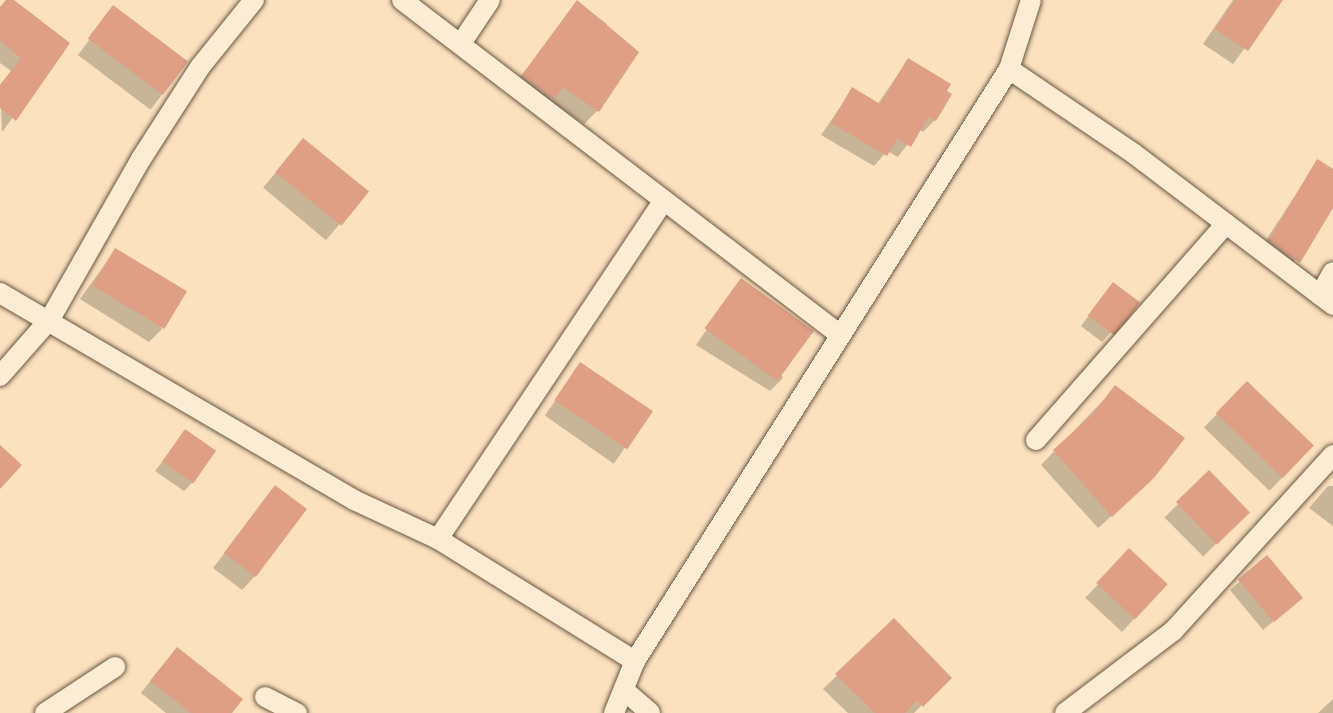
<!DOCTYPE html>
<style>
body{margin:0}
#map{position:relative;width:1333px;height:713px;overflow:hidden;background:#fbe1bd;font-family:"Old Standard TT",serif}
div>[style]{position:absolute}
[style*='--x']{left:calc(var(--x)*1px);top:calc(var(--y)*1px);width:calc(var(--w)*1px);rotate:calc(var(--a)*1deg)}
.shadow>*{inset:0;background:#0003;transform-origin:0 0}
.building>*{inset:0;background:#de9f84;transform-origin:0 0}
.roads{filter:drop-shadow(0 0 2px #6a5644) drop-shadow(0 0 2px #6a5644)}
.minor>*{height:20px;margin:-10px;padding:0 10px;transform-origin:10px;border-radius:10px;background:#fcecd4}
span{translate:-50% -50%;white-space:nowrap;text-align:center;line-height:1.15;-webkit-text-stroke:6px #fcecd4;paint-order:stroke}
</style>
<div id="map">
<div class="shadow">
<div style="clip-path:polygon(1233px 0,1280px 0,1233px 64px,1203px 44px)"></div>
<div style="clip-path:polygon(578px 2px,607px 24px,597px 111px,584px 124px,549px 101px,510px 90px)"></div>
<div style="left:114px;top:7px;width:91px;height:60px;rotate:37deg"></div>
<div style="clip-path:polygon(0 13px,67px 44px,2px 132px,0 85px,11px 71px,0 63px)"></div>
<div style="clip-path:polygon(908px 60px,935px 120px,923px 132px,919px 129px,898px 157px,887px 151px,874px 166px,821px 135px,852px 90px,877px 105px)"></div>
<div style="left:303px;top:140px;width:82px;height:62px;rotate:40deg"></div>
<div style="clip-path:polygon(1317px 162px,1333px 172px,1333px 204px,1285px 275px,1257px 254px)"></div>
<div style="clip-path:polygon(115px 250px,162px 329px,149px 342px,80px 299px)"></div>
<div style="clip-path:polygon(741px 281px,783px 378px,770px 391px,696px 345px)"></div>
<div style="clip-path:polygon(1105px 294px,1110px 333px,1102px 342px,1081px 326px)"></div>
<div style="left:581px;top:364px;width:84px;height:63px;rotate:35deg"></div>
<div style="left:1247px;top:383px;width:91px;height:62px;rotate:44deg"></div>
<div style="clip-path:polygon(1116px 387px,1138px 492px,1098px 528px,1041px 465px)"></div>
<div style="clip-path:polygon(185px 432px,193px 482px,184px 491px,155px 471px)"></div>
<div style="left:1209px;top:473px;width:55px;height:63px;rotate:45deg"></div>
<div style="clip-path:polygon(1328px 486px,1333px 486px,1333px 526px,1309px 508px)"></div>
<div style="clip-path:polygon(275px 487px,255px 576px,242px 590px,213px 568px)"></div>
<div style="left:1129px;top:551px;width:50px;height:64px;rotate:43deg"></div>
<div style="clip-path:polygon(1267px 558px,1291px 607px,1263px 630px,1230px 590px)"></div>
<div style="clip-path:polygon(894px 620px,949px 678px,914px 713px,848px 713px,823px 689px)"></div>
<div style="clip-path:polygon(166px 661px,229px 713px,166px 713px,141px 693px)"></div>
<div style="clip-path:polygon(1333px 699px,1333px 713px,1318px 713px)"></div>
</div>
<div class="building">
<div style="clip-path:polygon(6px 0,14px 0,70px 43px,16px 121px,0 108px,0 85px,21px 58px,0 41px,0 7px)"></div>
<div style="clip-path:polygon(577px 0,639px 52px,599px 112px,563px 87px,554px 99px,522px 75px)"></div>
<div style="clip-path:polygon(1235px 0,1283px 0,1248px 51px,1215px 29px)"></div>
<div style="left:113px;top:5px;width:94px;height:42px;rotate:37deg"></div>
<div style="clip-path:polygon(908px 58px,951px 84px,947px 91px,952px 94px,936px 121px,928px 117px,911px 147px,897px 139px,887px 156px,831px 123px,852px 87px,880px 104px)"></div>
<div style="left:303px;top:138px;width:85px;height:44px;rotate:39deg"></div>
<div style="clip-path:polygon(1317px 159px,1333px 169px,1333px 208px,1300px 263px,1269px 240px)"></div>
<div style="left:115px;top:248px;width:84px;height:44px;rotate:31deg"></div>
<div style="left:741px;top:278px;width:90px;height:62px;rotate:36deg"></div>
<div style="left:1113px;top:282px;width:34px;height:42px;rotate:37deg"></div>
<div style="left:580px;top:362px;width:88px;height:46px;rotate:34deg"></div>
<div style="left:1247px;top:381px;width:93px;height:45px;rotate:44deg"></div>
<div style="clip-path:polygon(1115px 385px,1185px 438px,1154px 478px,1112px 517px,1053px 450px,1093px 414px)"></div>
<div style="left:185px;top:429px;width:38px;height:40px;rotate:35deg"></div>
<div style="clip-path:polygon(0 445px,22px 465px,0 489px)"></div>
<div style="left:1209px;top:470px;width:59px;height:46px;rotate:46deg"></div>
<div style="left:275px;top:485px;width:40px;height:85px;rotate:37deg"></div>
<div style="left:1129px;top:548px;width:53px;height:48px;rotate:43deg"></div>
<div style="left:1267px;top:555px;width:56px;height:38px;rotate:50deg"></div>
<div style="clip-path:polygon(894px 618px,952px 678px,923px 707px,917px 700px,905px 713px,875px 713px,835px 674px)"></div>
<div style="clip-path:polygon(177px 647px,243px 699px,232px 713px,191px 713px,150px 681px)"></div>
</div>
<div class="roads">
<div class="minor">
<div style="--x:402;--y:0;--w:550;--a:37.39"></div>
<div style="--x:462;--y:42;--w:50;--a:-56.3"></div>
<div style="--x:1009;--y:69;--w:150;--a:34.1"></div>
<div style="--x:1133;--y:153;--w:251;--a:37.2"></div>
<div style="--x:0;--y:293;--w:410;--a:30.3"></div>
<div style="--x:354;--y:500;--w:93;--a:24.9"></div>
<div style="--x:438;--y:539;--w:232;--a:31.8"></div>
<div style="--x:1320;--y:295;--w:26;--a:-61"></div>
<div style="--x:0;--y:376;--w:76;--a:-48.7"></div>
<div style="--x:50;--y:319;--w:184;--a:-60.4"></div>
<div style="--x:141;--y:159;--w:109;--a:-57.3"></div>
<div style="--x:200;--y:67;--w:86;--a:-51.1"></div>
<div style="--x:1036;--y:440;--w:288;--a:-48.7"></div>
<div style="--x:438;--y:539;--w:407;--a:-56.3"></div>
<div style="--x:625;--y:691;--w:33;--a:41"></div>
<div style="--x:265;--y:697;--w:36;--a:27"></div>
<div style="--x:45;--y:713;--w:84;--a:-33.3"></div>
<div style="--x:614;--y:713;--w:56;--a:-68"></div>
<div style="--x:635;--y:661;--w:700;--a:-57.72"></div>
<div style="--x:1009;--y:69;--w:72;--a:-72.3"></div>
<div style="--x:1065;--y:713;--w:136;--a:-37.2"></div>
<div style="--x:1173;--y:631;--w:238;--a:-47.7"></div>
</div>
</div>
</div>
